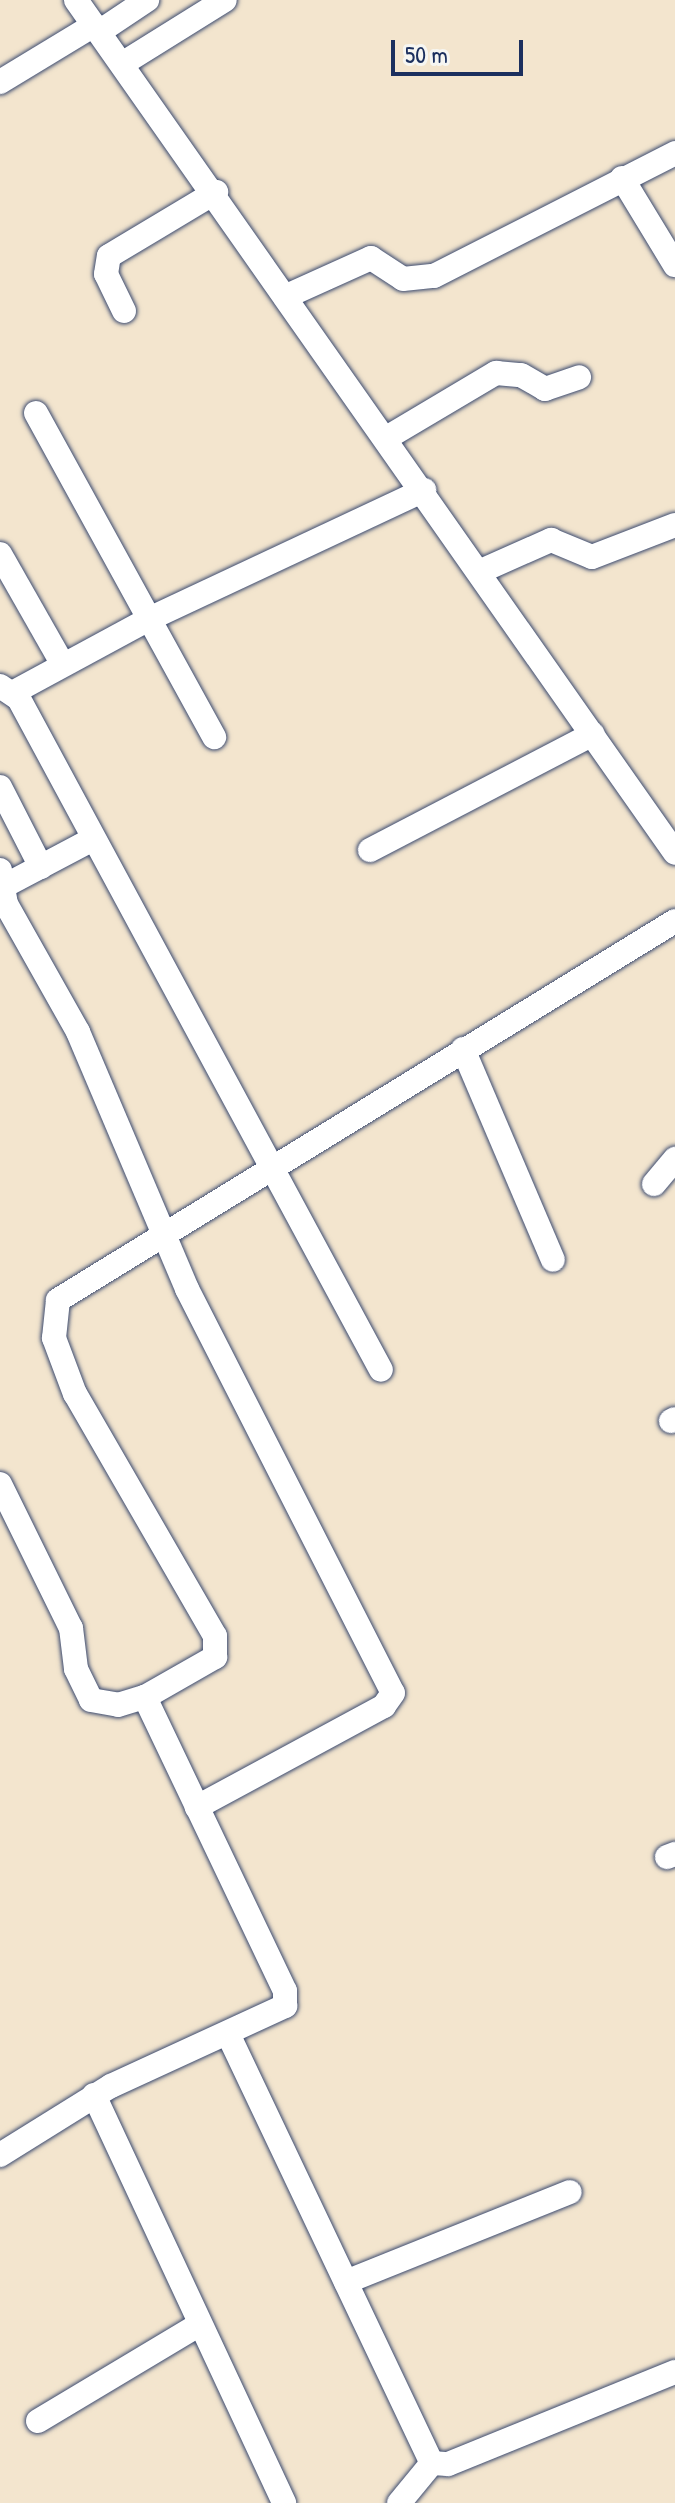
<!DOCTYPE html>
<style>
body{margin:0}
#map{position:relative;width:675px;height:2503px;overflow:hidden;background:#f3e5ce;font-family:"Patrick Hand",sans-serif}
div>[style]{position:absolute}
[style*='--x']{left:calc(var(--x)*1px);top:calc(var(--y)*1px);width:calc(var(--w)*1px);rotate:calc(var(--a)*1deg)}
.roads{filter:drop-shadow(0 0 2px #3b4a6f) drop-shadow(0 0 2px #3b4a6f)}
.minor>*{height:24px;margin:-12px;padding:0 12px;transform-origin:12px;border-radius:12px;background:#fff}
span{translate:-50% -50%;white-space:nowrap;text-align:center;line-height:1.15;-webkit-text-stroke:7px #f6f6f2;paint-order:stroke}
.scale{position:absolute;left:391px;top:40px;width:132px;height:36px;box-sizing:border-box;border:4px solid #1b2f5e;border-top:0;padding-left:10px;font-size:24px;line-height:28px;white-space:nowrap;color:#1b2f5e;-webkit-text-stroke:6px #f6f6f2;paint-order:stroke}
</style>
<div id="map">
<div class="roads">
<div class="minor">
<div style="--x:76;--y:0;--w:1042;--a:54.92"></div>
<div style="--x:99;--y:32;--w:58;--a:-33.7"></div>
<div style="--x:122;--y:64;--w:121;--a:-31.9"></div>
<div style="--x:0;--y:82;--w:110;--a:-31.2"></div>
<div style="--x:622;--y:178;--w:102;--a:58.7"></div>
<div style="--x:289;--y:295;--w:90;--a:-24.3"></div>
<div style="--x:371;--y:258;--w:38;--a:33"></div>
<div style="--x:403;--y:279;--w:31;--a:-6"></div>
<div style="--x:434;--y:276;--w:271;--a:-27"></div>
<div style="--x:124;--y:311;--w:41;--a:-115.9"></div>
<div style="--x:106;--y:274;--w:18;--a:-81"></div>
<div style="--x:109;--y:256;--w:125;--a:-30.9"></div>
<div style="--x:36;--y:413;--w:370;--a:61.2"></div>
<div style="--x:388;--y:437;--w:126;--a:-30.7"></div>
<div style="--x:496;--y:373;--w:25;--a:5"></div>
<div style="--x:521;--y:375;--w:28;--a:30"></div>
<div style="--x:545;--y:389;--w:36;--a:-19"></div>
<div style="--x:0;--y:554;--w:125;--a:60.4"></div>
<div style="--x:481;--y:571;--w:77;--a:-23.9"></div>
<div style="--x:551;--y:540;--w:44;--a:22.5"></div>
<div style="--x:592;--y:557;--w:89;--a:-21.1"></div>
<div style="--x:0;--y:686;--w:23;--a:34"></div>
<div style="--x:19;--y:699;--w:762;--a:61.65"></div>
<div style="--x:14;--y:692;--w:153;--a:-28.4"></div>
<div style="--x:149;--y:619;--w:304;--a:-25.1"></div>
<div style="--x:0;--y:787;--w:90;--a:62.9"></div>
<div style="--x:370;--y:850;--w:251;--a:-27.5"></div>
<div style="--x:0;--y:870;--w:35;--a:80"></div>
<div style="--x:6;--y:904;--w:147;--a:60.6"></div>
<div style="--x:78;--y:1032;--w:279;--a:67"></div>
<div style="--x:187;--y:1289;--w:453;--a:63"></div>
<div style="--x:393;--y:1693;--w:16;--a:125"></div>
<div style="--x:384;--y:1706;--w:213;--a:151.6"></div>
<div style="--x:8;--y:884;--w:96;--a:-27.9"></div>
<div style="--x:463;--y:1049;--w:229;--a:66.9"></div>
<div style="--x:654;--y:1184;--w:33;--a:-50"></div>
<div style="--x:671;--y:1421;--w:4;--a:-27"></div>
<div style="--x:0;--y:1484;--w:161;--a:63.8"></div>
<div style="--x:71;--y:1628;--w:41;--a:83"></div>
<div style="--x:76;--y:1669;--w:34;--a:64"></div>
<div style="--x:91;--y:1700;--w:27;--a:10"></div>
<div style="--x:118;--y:1705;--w:28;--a:-17"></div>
<div style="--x:145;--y:1697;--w:81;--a:-29.7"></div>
<div style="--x:215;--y:1657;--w:21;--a:-90"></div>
<div style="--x:215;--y:1636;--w:280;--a:-120"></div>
<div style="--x:75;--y:1394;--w:60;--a:-110.6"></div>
<div style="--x:54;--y:1338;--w:38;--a:-84"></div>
<div style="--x:58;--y:1300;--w:724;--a:-31.56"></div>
<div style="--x:667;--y:1857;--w:9;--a:-21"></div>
<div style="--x:229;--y:2036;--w:473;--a:64.6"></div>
<div style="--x:432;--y:2463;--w:16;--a:4"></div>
<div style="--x:448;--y:2464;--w:245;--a:-22.1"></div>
<div style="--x:94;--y:2095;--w:450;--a:65"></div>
<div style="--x:0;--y:2155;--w:131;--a:-31.9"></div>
<div style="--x:111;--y:2086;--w:192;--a:-24.7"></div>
<div style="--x:285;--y:2006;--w:15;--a:-90"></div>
<div style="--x:285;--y:1991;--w:326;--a:-115.5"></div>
<div style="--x:346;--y:2282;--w:241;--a:-21.9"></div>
<div style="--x:38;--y:2421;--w:185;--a:-30.9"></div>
<div style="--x:399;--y:2503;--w:52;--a:-50.5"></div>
</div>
</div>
<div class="scale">50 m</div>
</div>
